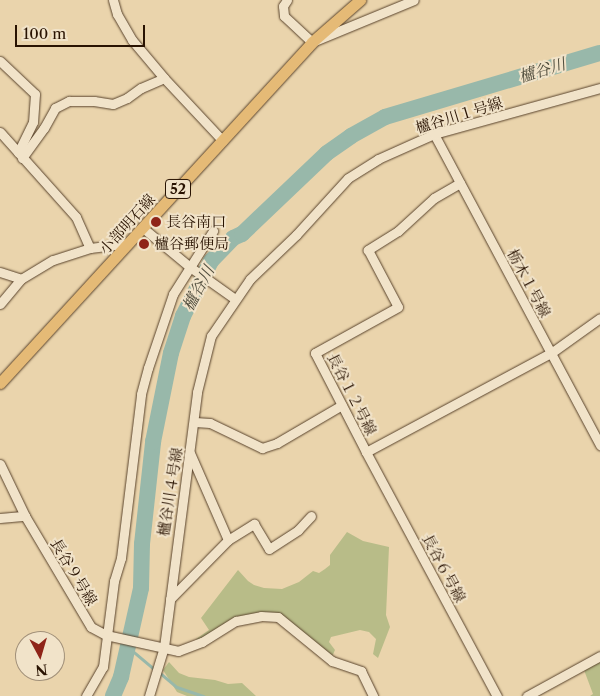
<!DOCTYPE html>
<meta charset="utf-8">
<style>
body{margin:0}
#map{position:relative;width:600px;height:696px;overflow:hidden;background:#ead4ac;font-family:"Libre Caslon Text","Noto Serif JP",serif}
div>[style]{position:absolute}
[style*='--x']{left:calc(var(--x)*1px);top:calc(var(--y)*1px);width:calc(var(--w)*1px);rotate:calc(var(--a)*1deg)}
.green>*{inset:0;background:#b8bc88}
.stream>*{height:2.5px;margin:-1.25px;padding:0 1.25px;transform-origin:1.25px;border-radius:1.25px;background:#98b8aa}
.river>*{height:16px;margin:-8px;padding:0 8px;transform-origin:8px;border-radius:8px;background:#98b8aa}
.roads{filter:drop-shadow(0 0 1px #59432c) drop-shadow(0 0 1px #59432c)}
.minor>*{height:9px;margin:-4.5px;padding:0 4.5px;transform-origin:4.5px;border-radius:4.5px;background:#f1e3c9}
.major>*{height:11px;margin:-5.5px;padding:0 5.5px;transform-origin:5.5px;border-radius:5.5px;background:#e5ba76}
.dots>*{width:14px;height:14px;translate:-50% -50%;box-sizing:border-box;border:2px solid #f1e3c9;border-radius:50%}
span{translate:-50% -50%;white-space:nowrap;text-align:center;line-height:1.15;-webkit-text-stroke:4px #f1e3c9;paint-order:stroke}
.shield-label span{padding:1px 4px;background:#f1e3c9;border:1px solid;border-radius:4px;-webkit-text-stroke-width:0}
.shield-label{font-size:14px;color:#291302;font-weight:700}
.street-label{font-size:15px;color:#291302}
.poi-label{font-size:15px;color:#291302}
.left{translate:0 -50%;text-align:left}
.water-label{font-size:16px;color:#504d3d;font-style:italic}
.north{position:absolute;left:15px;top:631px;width:50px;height:50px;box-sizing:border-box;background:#f1e3c9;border:1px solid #a19079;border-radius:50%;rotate:174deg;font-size:14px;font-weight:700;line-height:20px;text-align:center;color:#291302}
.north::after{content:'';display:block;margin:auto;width:18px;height:22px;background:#8f2418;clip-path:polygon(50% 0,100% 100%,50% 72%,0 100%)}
.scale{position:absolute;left:15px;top:25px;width:130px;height:22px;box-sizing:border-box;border:2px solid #291302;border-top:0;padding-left:6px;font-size:15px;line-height:18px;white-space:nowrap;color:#291302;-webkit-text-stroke:4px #f1e3c9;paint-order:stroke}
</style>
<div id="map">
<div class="green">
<div style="clip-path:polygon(347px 532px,363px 541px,389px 547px,386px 615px,390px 627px,378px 658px,373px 654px,376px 639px,369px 632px,360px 630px,331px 637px,329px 642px,335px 650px,331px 659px,282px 617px,240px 616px,231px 619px,216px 631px,199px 641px,196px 639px,209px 630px,201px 618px,238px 570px,248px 581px,254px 585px,264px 588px,282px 589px,299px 582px,313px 571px,319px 573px,325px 569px,330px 565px,330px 555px)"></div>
<div style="clip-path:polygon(169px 662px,179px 673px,189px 677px,215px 680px,228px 684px,242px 683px,256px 696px,187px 696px,177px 692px,163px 670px)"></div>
<div style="clip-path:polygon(600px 662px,600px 696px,590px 696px,593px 694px,584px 670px)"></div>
</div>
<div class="stream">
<div style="--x:128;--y:647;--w:34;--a:40"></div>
<div style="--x:159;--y:672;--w:23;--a:40"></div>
<div style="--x:177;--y:687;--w:28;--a:19"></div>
</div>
<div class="river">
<div style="--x:113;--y:696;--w:21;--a:-67"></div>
<div style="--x:121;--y:677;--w:91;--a:-77.3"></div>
<div style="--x:141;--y:588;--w:44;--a:-88.7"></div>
<div style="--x:142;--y:544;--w:103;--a:-83.8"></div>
<div style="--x:153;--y:442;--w:91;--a:-78.6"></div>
<div style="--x:171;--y:353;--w:39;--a:-72"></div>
<div style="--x:183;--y:316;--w:62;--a:-63"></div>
<div style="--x:211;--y:261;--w:32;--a:-46"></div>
<div style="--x:233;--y:238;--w:10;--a:-24"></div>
<div style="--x:242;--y:234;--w:117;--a:-43.6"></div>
<div style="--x:327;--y:153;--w:29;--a:-35"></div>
<div style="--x:351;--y:136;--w:39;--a:-29"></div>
<div style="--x:385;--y:117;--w:224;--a:-16.6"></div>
</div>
<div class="roads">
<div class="minor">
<div style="--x:113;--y:0;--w:15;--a:74"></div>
<div style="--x:117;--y:14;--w:30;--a:60"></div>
<div style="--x:132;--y:40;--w:50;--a:49.9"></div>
<div style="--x:287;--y:0;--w:7;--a:124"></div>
<div style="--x:283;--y:6;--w:10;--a:84"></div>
<div style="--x:284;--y:16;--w:38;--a:43"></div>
<div style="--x:312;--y:42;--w:110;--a:-22.4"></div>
<div style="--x:0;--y:61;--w:48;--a:43.3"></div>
<div style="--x:35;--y:94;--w:28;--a:94"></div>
<div style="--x:33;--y:122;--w:34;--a:116"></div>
<div style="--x:0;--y:132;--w:114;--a:48.2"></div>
<div style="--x:76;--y:217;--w:34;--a:66"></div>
<div style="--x:434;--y:134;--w:353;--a:61.9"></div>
<div style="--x:22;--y:158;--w:37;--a:-54"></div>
<div style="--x:44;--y:128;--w:23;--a:-61"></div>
<div style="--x:55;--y:108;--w:16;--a:-27"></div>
<div style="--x:69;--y:101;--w:25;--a:0"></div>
<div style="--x:94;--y:101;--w:19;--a:9"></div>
<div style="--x:113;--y:104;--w:15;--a:-23"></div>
<div style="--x:127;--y:98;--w:17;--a:-36"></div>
<div style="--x:141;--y:88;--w:25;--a:-23"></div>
<div style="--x:164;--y:78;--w:86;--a:46.9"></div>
<div style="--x:460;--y:183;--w:30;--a:150"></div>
<div style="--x:434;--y:198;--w:49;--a:137.5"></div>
<div style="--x:398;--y:231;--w:36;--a:148"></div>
<div style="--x:368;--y:250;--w:64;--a:62.2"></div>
<div style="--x:398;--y:307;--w:95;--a:151"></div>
<div style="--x:315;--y:353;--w:111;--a:62.7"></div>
<div style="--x:366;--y:452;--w:210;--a:-28.2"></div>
<div style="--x:551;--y:353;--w:60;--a:-35.5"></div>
<div style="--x:143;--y:228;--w:61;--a:39.7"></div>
<div style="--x:190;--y:267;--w:55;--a:35.4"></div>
<div style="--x:0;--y:272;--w:22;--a:18"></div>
<div style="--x:0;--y:304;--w:33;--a:-50"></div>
<div style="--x:21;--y:279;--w:37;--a:-31"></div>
<div style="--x:53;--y:260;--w:39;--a:-18"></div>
<div style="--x:90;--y:248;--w:39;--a:-7"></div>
<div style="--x:195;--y:422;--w:15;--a:4"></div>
<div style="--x:210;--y:423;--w:58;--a:25.7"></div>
<div style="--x:262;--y:448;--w:16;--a:-18"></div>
<div style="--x:277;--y:443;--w:75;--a:-30.3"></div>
<div style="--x:366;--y:452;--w:277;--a:61.8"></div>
<div style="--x:190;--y:453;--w:95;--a:66.4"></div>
<div style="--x:0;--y:464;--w:58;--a:64.3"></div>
<div style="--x:25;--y:516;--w:129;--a:59.3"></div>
<div style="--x:91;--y:627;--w:17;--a:28"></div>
<div style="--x:106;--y:635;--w:74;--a:12.5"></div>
<div style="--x:178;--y:651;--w:26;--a:-21"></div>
<div style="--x:202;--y:642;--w:40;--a:-32"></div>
<div style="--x:236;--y:621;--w:25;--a:-11"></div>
<div style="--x:261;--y:616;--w:17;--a:3"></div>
<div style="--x:278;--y:617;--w:70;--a:39.2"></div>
<div style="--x:332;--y:661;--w:31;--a:19"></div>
<div style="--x:361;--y:671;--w:28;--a:64"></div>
<div style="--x:0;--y:518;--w:25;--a:-5"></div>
<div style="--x:170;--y:599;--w:83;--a:-45.5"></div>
<div style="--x:228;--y:540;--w:31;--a:-32"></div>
<div style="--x:254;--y:524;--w:29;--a:59"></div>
<div style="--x:269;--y:549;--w:35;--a:-33"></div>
<div style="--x:298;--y:530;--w:19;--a:-47"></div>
<div style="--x:86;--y:696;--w:34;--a:-60"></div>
<div style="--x:103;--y:667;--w:87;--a:-82.7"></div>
<div style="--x:114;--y:581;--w:24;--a:-73"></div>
<div style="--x:121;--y:558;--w:165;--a:-83"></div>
<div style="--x:141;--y:394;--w:27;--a:-75"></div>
<div style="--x:148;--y:368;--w:78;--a:-71.3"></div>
<div style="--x:173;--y:294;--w:75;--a:-57.6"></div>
<div style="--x:149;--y:696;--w:51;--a:-73"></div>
<div style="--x:164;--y:647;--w:257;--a:-82.6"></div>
<div style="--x:197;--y:392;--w:58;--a:-76"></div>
<div style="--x:211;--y:336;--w:69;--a:-55.6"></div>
<div style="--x:250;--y:279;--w:64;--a:-43.7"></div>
<div style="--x:296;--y:235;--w:77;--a:-47.6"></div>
<div style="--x:348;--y:178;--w:36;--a:-32"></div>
<div style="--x:378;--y:159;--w:61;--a:-24.1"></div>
<div style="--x:434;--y:134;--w:172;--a:-15.5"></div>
<div style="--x:527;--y:696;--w:83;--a:-28.7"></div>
</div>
<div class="major">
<div style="--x:0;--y:383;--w:462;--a:-47.5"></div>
<div style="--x:312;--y:42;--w:64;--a:-41.2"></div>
</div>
</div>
<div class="dots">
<div style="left:156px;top:222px;background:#8f2418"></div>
<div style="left:144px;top:244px;background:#8f2418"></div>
</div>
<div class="shield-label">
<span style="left:178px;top:189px">52</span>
</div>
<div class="street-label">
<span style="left:459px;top:115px;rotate:-17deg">櫨谷川１号線</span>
<span style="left:127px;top:224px;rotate:-48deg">小部明石線</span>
<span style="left:529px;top:283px;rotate:62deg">栃木１号線</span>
<span style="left:352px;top:394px;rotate:63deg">長谷１２号線</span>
<span style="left:170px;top:492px;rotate:-81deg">櫨谷川４号線</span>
<span style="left:444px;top:568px;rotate:62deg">長谷６号線</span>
<span style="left:74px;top:572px;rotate:59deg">長谷９号線</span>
</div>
<div class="poi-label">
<span class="left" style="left:166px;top:222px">長谷南口</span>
<span class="left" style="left:154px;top:244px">櫨谷郵便局</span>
</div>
<div class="water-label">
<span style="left:542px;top:70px;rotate:-17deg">櫨谷川</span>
<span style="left:198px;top:288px;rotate:-62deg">櫨谷川</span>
</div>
<div class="north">N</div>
<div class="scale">100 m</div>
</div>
